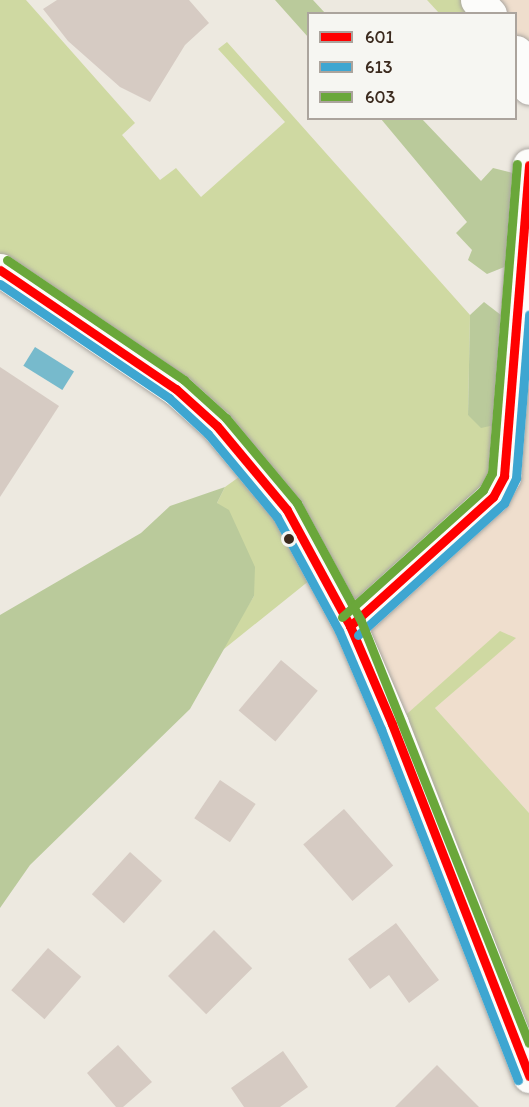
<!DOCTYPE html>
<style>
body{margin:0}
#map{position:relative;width:529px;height:1107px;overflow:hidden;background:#ede9e0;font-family:Itim,sans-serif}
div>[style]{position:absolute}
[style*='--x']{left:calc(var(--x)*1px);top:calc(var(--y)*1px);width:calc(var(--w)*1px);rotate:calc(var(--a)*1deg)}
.built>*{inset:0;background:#efdecd}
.green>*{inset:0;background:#cfd9a2}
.forest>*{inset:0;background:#baca9b}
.water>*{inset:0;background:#77bacc;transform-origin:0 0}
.building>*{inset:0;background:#d6cbc3;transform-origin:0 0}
.roads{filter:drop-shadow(0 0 2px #a9a59f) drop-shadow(0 0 2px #a9a59f)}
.minor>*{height:33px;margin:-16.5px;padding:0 16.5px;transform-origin:16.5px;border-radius:16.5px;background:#fcfcfa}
.bus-1>*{height:9px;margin:-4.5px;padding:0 4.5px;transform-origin:4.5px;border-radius:4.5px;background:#f00}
.bus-2>*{height:9px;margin:-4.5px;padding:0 4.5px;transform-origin:4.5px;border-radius:4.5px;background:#3ea6d1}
.bus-3>*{height:9px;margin:-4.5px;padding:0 4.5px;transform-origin:4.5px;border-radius:4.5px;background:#6aa73a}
.dots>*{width:16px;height:16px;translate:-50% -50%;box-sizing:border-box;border:3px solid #f6f6f2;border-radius:50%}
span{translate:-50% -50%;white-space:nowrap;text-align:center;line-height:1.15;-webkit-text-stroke:4.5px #f6f6f2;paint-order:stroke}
.legend{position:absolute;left:307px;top:12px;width:210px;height:108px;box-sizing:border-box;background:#f6f6f2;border:2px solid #aba49d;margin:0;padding:8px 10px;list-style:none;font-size:18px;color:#3b2a1e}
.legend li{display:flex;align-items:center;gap:12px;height:30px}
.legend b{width:30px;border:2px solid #aba49d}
</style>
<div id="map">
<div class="built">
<div style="clip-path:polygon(477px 0,529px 0,529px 88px,516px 52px,516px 14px,490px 13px)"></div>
<div style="clip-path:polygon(529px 165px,529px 813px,435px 708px,515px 638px,500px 632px,400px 720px,350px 626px,492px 497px)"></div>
</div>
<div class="green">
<div style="clip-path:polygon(0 0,26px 0,135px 123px,122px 135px,160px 180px,176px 168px,201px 197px,285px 122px,218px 49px,227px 42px,470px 315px,468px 415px,508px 422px,504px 476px,350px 626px,320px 572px,219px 653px,254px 596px,217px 503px,225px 487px,253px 467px,0 270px)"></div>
<div style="clip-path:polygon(427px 0,477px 0,490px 13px,439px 13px)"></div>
<div style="clip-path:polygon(500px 631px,516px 638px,435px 708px,529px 813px,529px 1076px,400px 720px)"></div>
</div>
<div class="forest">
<div style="clip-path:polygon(275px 0,313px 0,325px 13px,308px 14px,308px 37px)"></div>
<div style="clip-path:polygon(381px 119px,422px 119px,481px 181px,493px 168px,528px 177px,519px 261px,487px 274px,468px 260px,472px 250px,456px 233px,467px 222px)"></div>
<div style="clip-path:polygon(484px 302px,514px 325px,508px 422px,481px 428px,468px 415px,470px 315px)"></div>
<div style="clip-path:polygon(225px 487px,217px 503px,229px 510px,255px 567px,254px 596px,190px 709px,30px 865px,0 908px,0 615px,141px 533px,170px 506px)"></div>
</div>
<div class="water">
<div style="left:35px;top:347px;width:46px;height:22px;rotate:32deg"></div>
</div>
<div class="building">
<div style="clip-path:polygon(57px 0,189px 0,209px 23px,185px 45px,150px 102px,120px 87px,68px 41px,43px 9px)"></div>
<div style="clip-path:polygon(0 367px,59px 406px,0 497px)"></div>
<div style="left:281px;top:660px;width:48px;height:66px;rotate:40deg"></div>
<div style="left:220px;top:780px;width:43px;height:46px;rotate:34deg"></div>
<div style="left:344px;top:809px;width:75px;height:54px;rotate:49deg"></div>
<div style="left:130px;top:852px;width:43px;height:57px;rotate:42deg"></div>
<div style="clip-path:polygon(396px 923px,439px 980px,409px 1003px,389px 975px,370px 989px,348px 959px)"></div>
<div style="left:214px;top:930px;width:54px;height:65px;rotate:45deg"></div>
<div style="left:48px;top:948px;width:44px;height:56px;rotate:41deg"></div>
<div style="clip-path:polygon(118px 1045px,152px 1082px,123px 1107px,116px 1107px,87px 1073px)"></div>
<div style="clip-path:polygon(283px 1051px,308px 1087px,280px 1107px,244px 1107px,231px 1088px)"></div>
<div style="clip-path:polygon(437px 1065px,479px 1107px,395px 1107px)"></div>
</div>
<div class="roads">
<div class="minor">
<div style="--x:477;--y:0;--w:19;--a:47"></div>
<div style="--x:516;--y:52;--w:38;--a:70"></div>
<div style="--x:0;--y:270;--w:212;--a:34.1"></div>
<div style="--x:176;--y:389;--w:55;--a:42.1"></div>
<div style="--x:217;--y:426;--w:109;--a:50.2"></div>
<div style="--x:287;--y:510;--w:132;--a:61.5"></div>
<div style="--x:350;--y:626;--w:107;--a:66.8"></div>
<div style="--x:392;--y:724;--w:378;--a:68.7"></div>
<div style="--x:350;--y:626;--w:193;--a:-42.1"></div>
<div style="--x:493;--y:497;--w:24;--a:-62"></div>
<div style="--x:504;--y:476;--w:312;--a:-85.4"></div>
</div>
</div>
<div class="bus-1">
<div style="--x:0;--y:270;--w:212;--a:34.1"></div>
<div style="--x:176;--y:389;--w:55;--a:42.1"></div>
<div style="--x:217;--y:426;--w:109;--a:50.2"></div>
<div style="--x:287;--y:510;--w:132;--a:61.5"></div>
<div style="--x:350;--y:626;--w:107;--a:66.8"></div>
<div style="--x:392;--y:724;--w:378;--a:68.7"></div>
<div style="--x:350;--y:626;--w:193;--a:-42.1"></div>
<div style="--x:493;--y:497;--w:24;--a:-62"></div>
<div style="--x:504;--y:476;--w:312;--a:-85.4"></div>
</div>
<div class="bus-2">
<div style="--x:0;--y:284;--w:204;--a:34"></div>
<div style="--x:169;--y:398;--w:53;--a:42.7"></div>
<div style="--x:208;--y:434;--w:108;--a:50.3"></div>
<div style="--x:277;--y:517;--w:130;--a:61.5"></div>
<div style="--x:339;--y:631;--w:107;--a:66.8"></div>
<div style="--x:381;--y:729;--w:377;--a:68.7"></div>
<div style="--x:358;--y:635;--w:197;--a:-42.1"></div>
<div style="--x:504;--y:503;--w:28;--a:-64"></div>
<div style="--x:516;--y:478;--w:164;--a:-85.4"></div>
</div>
<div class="bus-3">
<div style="--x:7;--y:260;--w:214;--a:34.1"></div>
<div style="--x:184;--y:380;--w:57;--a:42.1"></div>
<div style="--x:226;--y:418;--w:111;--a:50.1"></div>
<div style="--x:297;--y:503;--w:134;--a:61.5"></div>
<div style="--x:361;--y:621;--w:454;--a:68.3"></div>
<div style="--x:342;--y:617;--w:190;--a:-42"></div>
<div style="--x:483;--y:490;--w:19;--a:-62"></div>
<div style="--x:492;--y:473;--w:310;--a:-85.4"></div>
</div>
<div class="dots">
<div style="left:289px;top:539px;background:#3b2a1e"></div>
</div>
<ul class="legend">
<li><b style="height:8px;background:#f00"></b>601</li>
<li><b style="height:8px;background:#3ea6d1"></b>613</li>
<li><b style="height:8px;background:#6aa73a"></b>603</li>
</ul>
</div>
